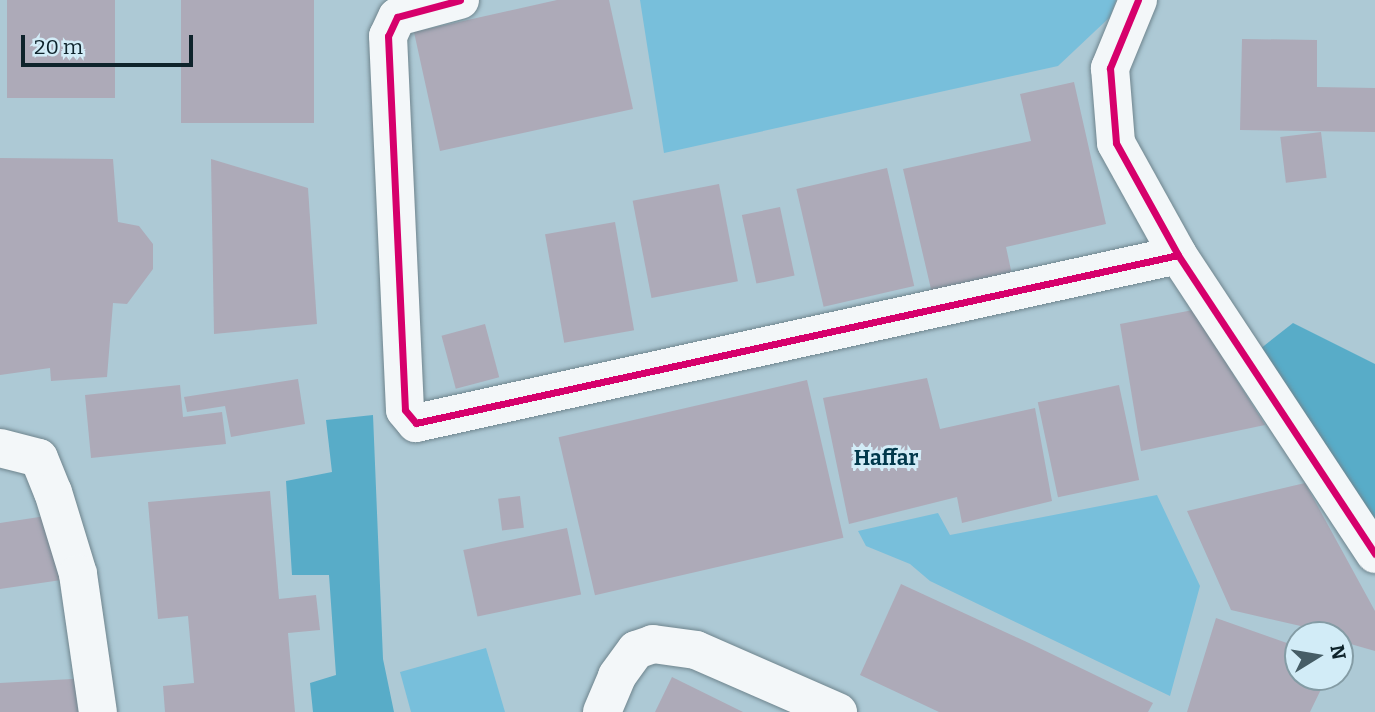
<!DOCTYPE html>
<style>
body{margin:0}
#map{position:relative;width:1375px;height:712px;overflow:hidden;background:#adc9d5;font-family:Bitter,serif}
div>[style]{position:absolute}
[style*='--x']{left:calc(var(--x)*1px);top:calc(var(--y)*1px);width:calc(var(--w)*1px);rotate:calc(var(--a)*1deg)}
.green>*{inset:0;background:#78bfdb}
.forest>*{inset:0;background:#58acc8}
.building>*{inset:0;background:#adaab8;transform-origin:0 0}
.roads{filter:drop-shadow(0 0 2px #6e848d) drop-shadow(0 0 2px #6e848d)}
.street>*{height:38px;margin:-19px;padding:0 19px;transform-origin:19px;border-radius:19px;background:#f3f7f9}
.cycleway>*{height:7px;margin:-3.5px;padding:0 3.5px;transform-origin:3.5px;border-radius:3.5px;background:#d6006c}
span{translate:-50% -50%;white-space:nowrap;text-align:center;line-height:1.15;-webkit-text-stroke:6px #d2ecf7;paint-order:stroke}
.neighbourhood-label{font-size:21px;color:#00384b;font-weight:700}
.north{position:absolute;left:1284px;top:621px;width:70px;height:70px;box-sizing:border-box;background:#d2ecf7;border:2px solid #849ca5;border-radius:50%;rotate:79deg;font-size:19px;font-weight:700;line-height:28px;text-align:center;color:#0e232b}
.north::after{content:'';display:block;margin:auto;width:24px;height:32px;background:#465d66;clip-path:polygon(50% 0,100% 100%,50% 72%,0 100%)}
.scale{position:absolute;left:21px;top:35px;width:172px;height:32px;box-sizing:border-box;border:4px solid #0e232b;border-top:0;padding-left:9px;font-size:21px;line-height:24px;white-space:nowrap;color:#0e232b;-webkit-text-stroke:5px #d2ecf7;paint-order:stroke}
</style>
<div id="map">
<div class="green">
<div style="clip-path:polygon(640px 0,1116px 0,1110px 17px,1058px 66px,664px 153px)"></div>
<div style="clip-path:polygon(1157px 495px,1200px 586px,1170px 696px,930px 581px,910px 564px,866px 546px,858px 531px,938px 513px,950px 535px)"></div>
<div style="clip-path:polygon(486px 648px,505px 712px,411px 712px,400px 672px)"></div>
</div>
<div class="forest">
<div style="clip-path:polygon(1293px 323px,1375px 364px,1375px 521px,1260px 349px)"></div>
<div style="clip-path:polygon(373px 415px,383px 659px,394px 712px,313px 712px,310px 683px,336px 675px,329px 575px,292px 575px,286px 481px,332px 472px,326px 420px)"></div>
</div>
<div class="building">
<div style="left:7px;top:0;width:108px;height:98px"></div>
<div style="left:181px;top:0;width:133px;height:123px"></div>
<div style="clip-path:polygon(557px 0,609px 0,633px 109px,440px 151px,414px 32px)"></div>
<div style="clip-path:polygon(1242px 39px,1317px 40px,1317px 87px,1375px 88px,1375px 132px,1240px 130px)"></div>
<div style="clip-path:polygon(1074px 82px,1106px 224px,1006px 247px,1014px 284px,934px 302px,903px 169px,1031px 141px,1020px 94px)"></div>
<div style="left:1321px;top:132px;width:46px;height:41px;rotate:83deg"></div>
<div style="clip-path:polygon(0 158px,113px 159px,118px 222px,139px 226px,153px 244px,153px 269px,127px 304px,113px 303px,107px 377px,51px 381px,50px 368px,0 375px)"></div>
<div style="clip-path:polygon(211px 159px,308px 188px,317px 324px,214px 334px)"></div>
<div style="left:887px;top:168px;width:121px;height:93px;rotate:77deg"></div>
<div style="left:719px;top:184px;width:99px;height:88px;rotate:79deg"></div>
<div style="left:780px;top:207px;width:70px;height:39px;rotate:78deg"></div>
<div style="left:615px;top:222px;width:110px;height:71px;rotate:80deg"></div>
<div style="clip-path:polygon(1193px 310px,1265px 425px,1141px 451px,1120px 324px)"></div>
<div style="left:485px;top:324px;width:55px;height:45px;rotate:75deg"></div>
<div style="clip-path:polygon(927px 378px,940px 429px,1035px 408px,1052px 501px,962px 523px,957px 497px,849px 524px,823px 398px)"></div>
<div style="clip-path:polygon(298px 379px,305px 424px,231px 437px,225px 406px,187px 412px,184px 397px)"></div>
<div style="left:807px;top:380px;width:162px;height:255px;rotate:77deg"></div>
<div style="clip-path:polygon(180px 385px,183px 417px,222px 412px,226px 444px,91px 458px,85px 395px)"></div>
<div style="left:1119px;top:385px;width:97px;height:83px;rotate:78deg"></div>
<div style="clip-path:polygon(1305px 483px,1375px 611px,1375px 651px,1340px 641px,1340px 635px,1231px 610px,1187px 511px)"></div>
<div style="clip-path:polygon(270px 491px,279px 599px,316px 595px,320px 630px,288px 633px,295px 712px,165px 712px,163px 686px,194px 683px,188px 616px,158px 619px,148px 502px)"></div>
<div style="left:520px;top:496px;width:32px;height:22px;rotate:83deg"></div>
<div style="clip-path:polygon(59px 514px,68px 579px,0 589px,0 523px)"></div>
<div style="left:567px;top:528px;width:68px;height:106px;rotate:78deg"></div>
<div style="clip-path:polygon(901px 584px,1029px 643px,1153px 703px,1148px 712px,939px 712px,860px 675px)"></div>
<div style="clip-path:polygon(1216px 618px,1298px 647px,1298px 677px,1327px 677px,1310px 712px,1187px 712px)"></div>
<div style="clip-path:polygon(672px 677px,743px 712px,655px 712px)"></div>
<div style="clip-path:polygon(90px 678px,92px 712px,0 712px,0 683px)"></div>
</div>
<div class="roads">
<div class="street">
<div style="--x:460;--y:0;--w:65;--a:164.9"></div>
<div style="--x:397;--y:17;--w:21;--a:115"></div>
<div style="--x:388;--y:36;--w:374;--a:87.4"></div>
<div style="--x:405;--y:410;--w:17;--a:50"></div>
<div style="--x:416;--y:423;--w:780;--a:-12.43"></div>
<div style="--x:1138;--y:0;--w:74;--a:112.4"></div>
<div style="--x:1110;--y:68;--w:75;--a:85.4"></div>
<div style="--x:1116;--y:143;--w:128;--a:61"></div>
<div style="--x:1178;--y:255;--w:358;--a:56.6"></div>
<div style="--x:0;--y:448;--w:40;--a:14.4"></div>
<div style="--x:39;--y:458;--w:37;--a:68"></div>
<div style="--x:53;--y:492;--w:86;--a:73"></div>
<div style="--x:78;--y:574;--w:139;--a:81.8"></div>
<div style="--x:602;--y:712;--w:39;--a:-67"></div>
<div style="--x:617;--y:676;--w:32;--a:-54"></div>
<div style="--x:636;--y:650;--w:18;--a:-19"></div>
<div style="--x:653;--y:644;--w:43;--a:7.9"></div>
<div style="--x:696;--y:650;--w:155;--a:23.6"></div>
</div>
</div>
<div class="cycleway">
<div style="--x:460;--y:0;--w:65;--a:164.9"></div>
<div style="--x:397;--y:17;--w:21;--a:115"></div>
<div style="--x:388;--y:36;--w:374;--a:87.4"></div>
<div style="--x:405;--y:410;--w:17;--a:50"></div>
<div style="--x:416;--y:423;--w:780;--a:-12.43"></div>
<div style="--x:1138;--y:0;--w:74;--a:112.4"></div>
<div style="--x:1110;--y:68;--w:75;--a:85.4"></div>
<div style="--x:1116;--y:143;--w:128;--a:61"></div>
<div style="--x:1178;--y:255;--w:358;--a:56.6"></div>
</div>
<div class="neighbourhood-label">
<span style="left:886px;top:458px">Haffar</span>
</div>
<div class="north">N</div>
<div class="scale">20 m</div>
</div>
